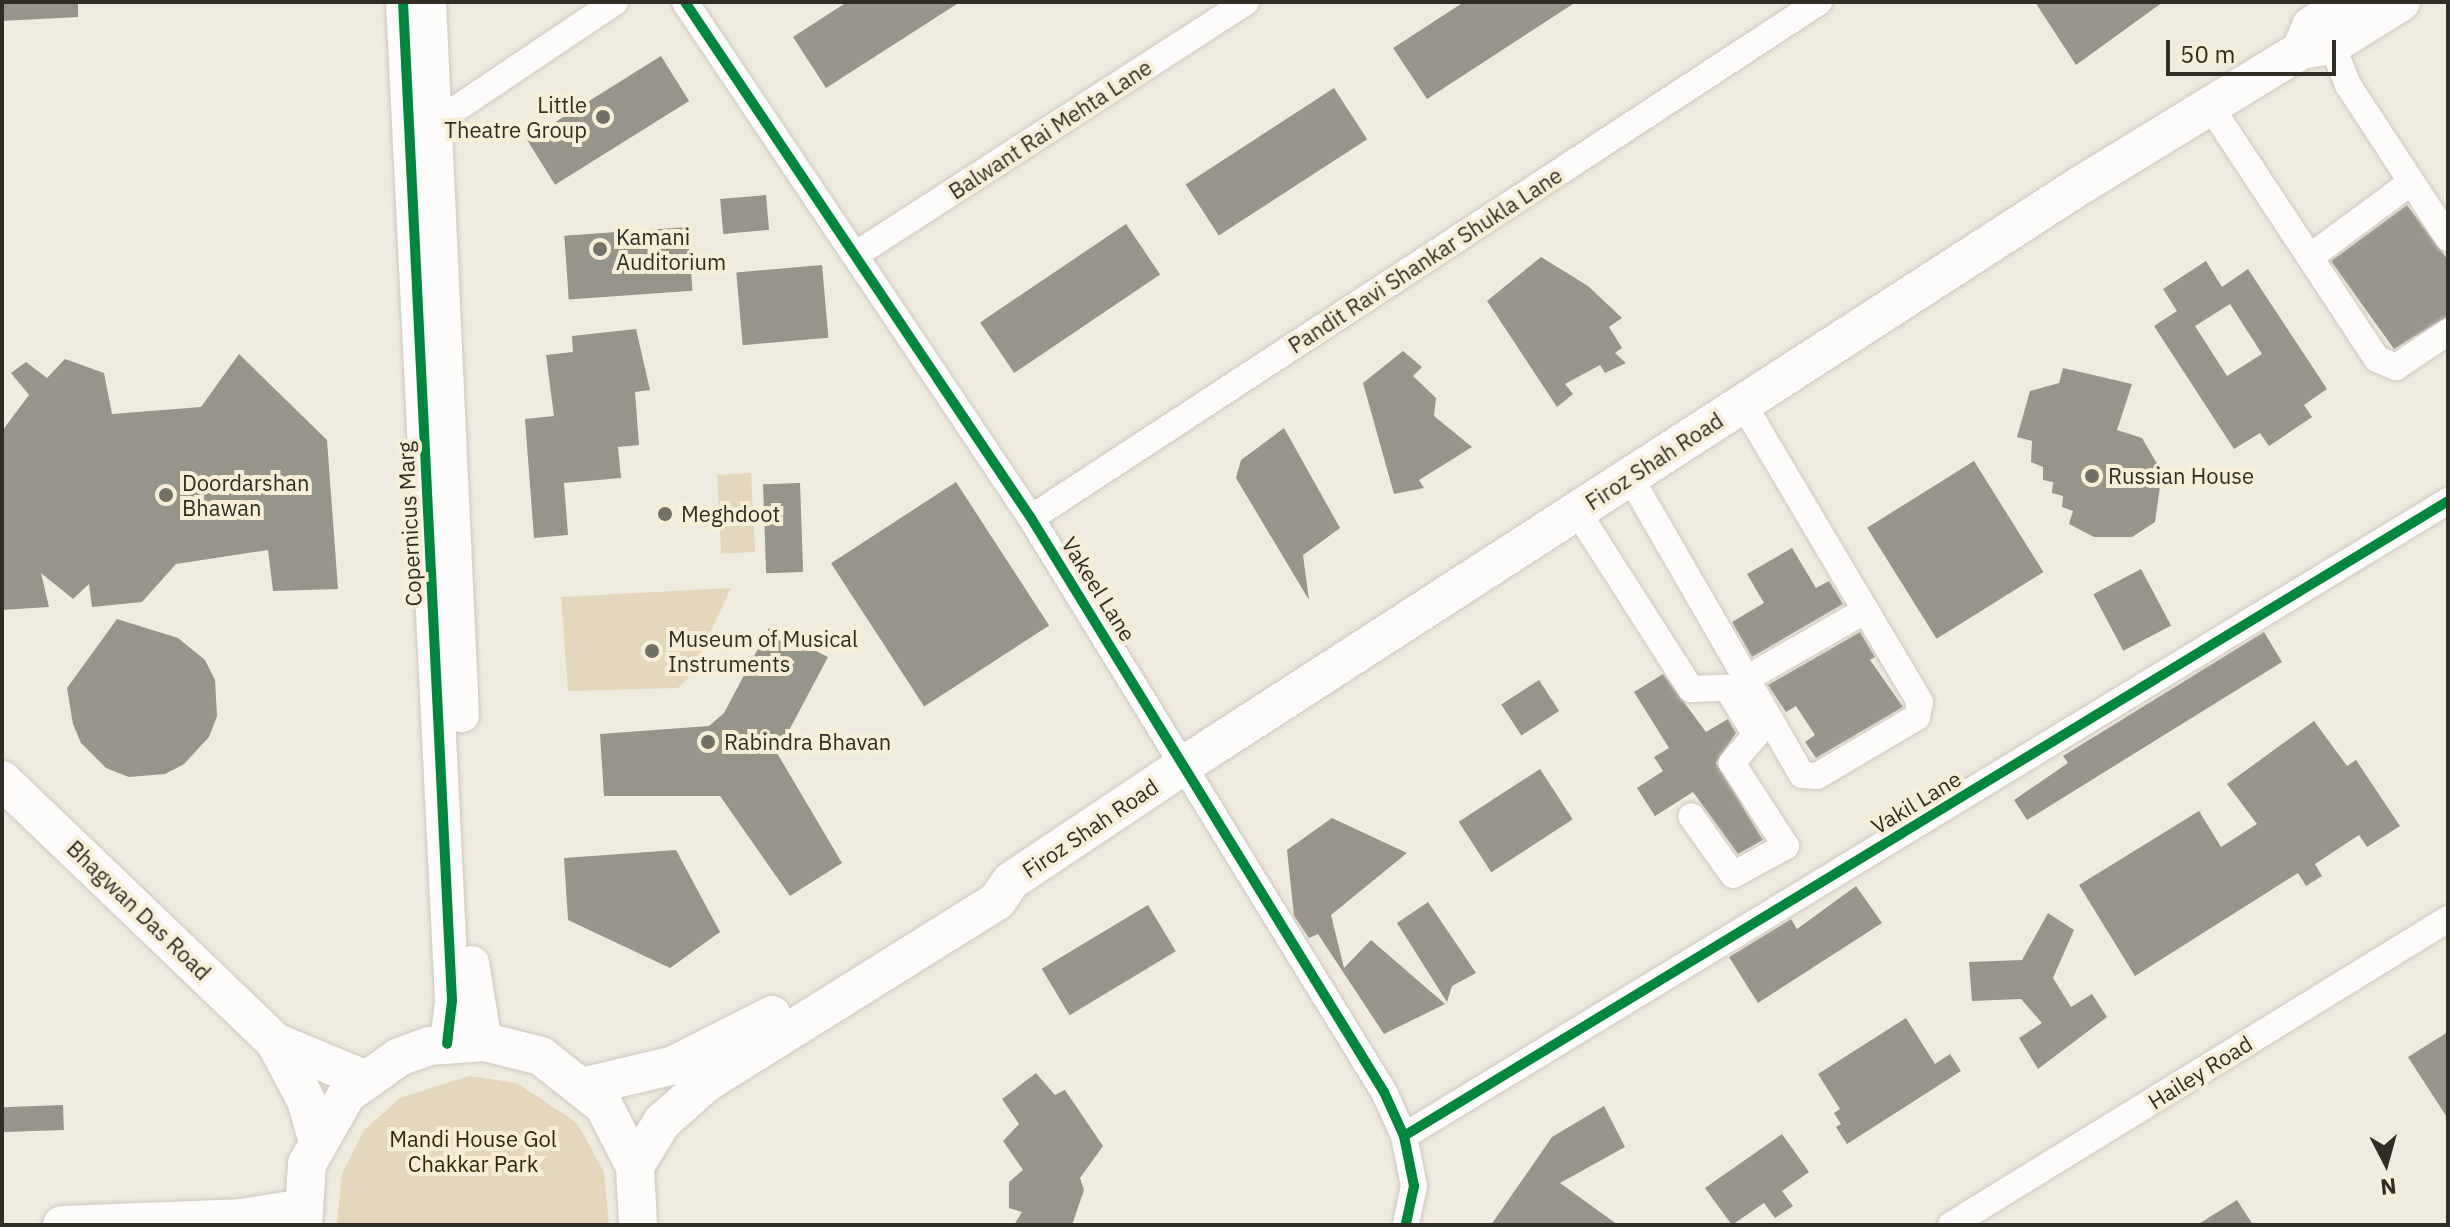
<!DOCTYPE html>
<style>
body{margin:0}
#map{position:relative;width:2450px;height:1227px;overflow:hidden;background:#f0ebdf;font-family:"IBM Plex Sans",sans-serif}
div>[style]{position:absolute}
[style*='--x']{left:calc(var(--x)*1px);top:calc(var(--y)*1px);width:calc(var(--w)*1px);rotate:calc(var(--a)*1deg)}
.green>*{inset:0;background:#e3d8bc;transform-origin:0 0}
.building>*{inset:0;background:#97948a;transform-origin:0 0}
.roads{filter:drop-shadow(0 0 2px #ccc8be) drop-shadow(0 0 2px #ccc8be)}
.minor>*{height:26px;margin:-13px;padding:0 13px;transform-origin:13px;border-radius:13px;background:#fdfcfa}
.tertiary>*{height:34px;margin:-17px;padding:0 17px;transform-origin:17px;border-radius:17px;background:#fdfcfa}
.secondary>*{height:38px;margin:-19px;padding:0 19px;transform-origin:19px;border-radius:19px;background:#fdfcfa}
.cycleway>*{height:10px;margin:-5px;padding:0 5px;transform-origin:5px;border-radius:5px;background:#00873e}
.dots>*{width:22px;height:22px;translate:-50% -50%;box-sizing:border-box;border:4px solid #f7eed8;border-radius:50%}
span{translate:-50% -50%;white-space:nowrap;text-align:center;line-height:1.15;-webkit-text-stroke:8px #f7eed8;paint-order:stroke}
.poi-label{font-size:22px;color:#302d25}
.right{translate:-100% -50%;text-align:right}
.left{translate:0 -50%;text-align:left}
.street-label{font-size:22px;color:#302d25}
.park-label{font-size:22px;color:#352700}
.frame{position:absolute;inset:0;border:4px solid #302d25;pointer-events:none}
.north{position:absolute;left:2346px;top:1123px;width:80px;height:80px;-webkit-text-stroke:6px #f7eed8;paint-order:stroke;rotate:174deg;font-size:22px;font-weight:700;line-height:32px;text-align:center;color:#302d25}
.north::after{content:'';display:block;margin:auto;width:28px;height:36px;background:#302d25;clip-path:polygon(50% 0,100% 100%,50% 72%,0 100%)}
.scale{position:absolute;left:2166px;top:40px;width:170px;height:36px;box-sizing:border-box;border:4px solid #302d25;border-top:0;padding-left:10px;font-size:24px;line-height:28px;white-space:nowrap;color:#302d25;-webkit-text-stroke:6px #f7eed8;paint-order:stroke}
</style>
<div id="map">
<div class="green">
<div style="left:751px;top:473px;width:79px;height:34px;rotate:87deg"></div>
<div style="clip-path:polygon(731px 588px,690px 676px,678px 688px,568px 691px,561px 597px)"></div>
<div style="clip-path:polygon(469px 1076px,517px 1083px,577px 1123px,604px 1172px,609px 1225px,337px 1225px,342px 1174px,364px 1130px,400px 1098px)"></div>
</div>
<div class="building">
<div style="clip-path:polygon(2px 2px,78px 2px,78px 17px,2px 21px)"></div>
<div style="clip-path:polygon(847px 2px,960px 2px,826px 88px,793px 37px)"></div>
<div style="clip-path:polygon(1464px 2px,1576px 2px,1427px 99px,1393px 48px)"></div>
<div style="clip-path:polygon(2035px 2px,2163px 2px,2076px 65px)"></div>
<div style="left:661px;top:56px;width:53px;height:158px;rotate:58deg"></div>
<div style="left:1334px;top:88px;width:61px;height:177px;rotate:57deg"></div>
<div style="left:766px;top:195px;width:35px;height:46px;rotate:85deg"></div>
<div style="clip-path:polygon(2407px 205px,2448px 260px,2448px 316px,2394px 349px,2331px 261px)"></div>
<div style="left:1126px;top:224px;width:61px;height:176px;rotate:56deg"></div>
<div style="left:688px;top:227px;width:64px;height:124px;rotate:86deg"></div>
<div style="clip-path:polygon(1541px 257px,1588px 286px,1622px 318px,1609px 327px,1622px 348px,1615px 353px,1626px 363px,1605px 373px,1600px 365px,1565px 384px,1573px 394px,1557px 407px,1487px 301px)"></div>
<div style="clip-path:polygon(evenodd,2206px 261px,2222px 287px,2248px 269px,2327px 389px,2304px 405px,2312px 417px,2269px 446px,2260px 433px,2234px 449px,2154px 326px,2177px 311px,2163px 289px,2206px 261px,2230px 304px,2262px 354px,2227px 376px,2195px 326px,2230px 304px)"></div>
<div style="left:822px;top:265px;width:73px;height:86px;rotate:85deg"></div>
<div style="clip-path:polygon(636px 329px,650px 390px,635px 392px,639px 445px,618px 447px,621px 478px,564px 483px,568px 535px,534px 538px,525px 419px,554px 416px,546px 355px,573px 352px,572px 336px)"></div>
<div style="clip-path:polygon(1403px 351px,1422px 367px,1413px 376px,1436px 398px,1434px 416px,1472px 447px,1419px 480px,1424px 488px,1394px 494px,1363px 383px)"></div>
<div style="clip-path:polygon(239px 354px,327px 440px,338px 589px,273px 591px,268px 550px,176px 564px,142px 602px,92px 607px,89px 584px,73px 599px,41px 573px,49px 607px,2px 610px,2px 431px,29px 395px,11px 373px,26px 362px,47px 378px,65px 359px,104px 373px,112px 414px,201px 407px)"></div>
<div style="clip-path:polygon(2063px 368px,2132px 384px,2117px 430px,2142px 438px,2162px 472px,2155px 522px,2132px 537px,2094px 537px,2069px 524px,2073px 511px,2062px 507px,2063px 496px,2052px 493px,2053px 482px,2043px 480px,2043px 467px,2031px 462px,2032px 441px,2017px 437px,2030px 391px,2059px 383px)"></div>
<div style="clip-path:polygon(1284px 428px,1340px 528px,1303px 555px,1309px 600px,1236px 478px,1241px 460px)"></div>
<div style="left:1974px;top:461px;width:131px;height:126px;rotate:58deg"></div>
<div style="left:956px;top:482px;width:171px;height:149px;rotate:57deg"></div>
<div style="left:800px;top:483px;width:89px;height:37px;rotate:88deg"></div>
<div style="clip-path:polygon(1792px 548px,1816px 588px,1829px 581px,1843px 604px,1752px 657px,1732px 622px,1764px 603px,1747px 574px)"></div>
<div style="left:2141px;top:569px;width:64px;height:54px;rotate:62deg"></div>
<div style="clip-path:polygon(117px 619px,178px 638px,205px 660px,215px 680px,217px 716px,209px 737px,184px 764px,165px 774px,129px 777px,106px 768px,81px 743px,73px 724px,67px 688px)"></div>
<div style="clip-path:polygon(769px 628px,828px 657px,777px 753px,842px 863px,790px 896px,720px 796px,604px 796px,600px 734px,709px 726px,724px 713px)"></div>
<div style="clip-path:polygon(1860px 632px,1875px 657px,1870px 660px,1903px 707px,1816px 758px,1805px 742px,1815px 735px,1796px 706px,1786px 712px,1768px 685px)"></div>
<div style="clip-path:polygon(2264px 632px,2282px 662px,2027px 820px,2014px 800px,2068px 763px,2063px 756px)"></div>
<div style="clip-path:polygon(1663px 674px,1706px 732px,1728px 719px,1736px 733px,1716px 763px,1763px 840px,1738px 854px,1693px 792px,1655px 816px,1637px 788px,1663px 771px,1654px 757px,1669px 748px,1634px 692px)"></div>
<div style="left:1539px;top:680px;width:37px;height:45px;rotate:57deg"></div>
<div style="clip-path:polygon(2314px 721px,2347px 766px,2356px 760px,2400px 826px,2367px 847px,2359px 835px,2315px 864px,2322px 876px,2306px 886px,2298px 873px,2135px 976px,2079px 885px,2199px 811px,2221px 847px,2257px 824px,2227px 784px)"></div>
<div style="left:1540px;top:769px;width:60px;height:97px;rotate:57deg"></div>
<div style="clip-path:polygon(1332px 818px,1407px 853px,1331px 915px,1344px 968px,1371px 940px,1445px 1004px,1384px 1034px,1318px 934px,1309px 938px,1294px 916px,1287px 850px)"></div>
<div style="clip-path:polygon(676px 850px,720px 932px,670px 968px,568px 920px,564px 858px)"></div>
<div style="clip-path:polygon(1856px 886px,1882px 923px,1758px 1003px,1729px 957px,1791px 919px,1797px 929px)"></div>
<div style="clip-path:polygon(1428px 902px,1476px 973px,1452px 986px,1447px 1002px,1397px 923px)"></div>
<div style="left:1148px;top:905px;width:54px;height:124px;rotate:59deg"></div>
<div style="clip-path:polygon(2048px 913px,2074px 930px,2053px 978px,2071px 1007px,2092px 994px,2107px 1017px,2038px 1069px,2019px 1038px,2042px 1023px,2021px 999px,1972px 1001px,1969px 962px,2022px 960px)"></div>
<div style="clip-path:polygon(1906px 1018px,1935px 1064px,1950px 1054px,1961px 1071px,1847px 1144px,1836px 1127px,1841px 1124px,1834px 1113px,1840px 1109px,1818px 1074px)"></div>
<div style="clip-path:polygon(2448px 1032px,2448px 1119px,2408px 1057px)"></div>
<div style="clip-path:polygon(1036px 1073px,1055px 1095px,1065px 1090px,1103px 1146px,1080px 1178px,1084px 1190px,1072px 1225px,1014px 1225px,1022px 1212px,1009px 1208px,1009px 1182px,1023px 1170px,1003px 1141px,1019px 1124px,1002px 1099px)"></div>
<div style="left:63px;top:1105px;width:25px;height:61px;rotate:88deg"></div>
<div style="clip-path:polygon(1604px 1106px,1625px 1147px,1560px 1183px,1618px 1225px,1491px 1225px,1552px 1137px)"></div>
<div style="clip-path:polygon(1782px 1134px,1809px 1172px,1782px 1191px,1793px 1206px,1775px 1218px,1764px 1203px,1732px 1225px,1705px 1188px)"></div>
<div style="clip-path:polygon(2237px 1200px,2253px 1225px,2197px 1225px)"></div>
</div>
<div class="roads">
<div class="minor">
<div style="--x:685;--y:2;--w:621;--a:56.16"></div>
<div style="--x:1031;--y:518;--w:674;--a:58.41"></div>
<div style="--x:1384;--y:1092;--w:48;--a:65.6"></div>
<div style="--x:1404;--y:1136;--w:51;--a:78.7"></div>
<div style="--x:1414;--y:1186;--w:40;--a:102"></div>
<div style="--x:2332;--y:45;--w:43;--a:68.2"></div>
<div style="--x:2348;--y:85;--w:183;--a:56.8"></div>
<div style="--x:2210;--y:106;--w:303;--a:56.6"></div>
<div style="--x:2377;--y:359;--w:21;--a:23"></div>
<div style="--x:2396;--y:367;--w:63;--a:-33.9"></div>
<div style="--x:420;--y:133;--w:235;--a:-33.9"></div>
<div style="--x:855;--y:255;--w:466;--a:-32.9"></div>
<div style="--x:2310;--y:257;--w:124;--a:-36.5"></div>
<div style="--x:1630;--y:477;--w:344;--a:60"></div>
<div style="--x:1802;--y:775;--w:15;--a:4"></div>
<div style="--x:1817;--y:776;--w:116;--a:-30.5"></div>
<div style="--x:1917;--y:717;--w:15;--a:-79"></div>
<div style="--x:1920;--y:702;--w:347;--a:-120.7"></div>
<div style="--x:1577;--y:511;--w:211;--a:57.4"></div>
<div style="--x:1691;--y:689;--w:36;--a:-2"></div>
<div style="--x:1727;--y:688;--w:55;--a:58.3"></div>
<div style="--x:1756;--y:735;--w:37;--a:131"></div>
<div style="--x:1732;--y:763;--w:99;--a:57"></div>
<div style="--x:1786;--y:846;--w:60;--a:151.3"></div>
<div style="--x:1733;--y:875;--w:72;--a:-125.4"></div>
<div style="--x:1031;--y:518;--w:942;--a:-33.22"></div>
<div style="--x:1746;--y:679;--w:138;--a:-29.9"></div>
<div style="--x:1404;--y:1136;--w:1222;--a:-31.31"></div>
<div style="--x:1951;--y:1225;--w:584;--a:-31.62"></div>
</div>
<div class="tertiary">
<div style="--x:403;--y:2;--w:1000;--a:87.19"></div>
<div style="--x:452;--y:1001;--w:43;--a:96.6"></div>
<div style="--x:429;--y:2;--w:714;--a:87.35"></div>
<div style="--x:472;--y:963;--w:80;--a:80.7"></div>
</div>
<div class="secondary">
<div style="--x:2301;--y:50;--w:26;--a:-67"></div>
<div style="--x:2311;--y:26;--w:44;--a:-33"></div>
<div style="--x:2;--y:780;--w:378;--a:43.8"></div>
<div style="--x:275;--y:1042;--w:66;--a:61.9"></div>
<div style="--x:306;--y:1100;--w:41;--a:74.2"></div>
<div style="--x:275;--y:1042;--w:96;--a:22.6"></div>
<div style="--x:586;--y:1086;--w:90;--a:-13.4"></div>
<div style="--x:674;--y:1065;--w:110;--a:-27"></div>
<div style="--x:635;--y:1166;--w:52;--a:-58.5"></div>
<div style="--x:662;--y:1122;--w:59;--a:-41.6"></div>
<div style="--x:706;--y:1083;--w:343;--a:-32"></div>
<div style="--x:997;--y:901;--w:24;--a:-55"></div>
<div style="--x:1011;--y:881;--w:208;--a:-33.8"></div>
<div style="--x:1184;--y:765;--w:1068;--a:-32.89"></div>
<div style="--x:2081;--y:185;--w:258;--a:-31.5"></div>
<div style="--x:2301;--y:50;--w:31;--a:-9"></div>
<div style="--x:2332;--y:45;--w:81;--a:-31.9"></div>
<div style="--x:62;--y:1225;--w:179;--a:-2.2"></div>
<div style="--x:241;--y:1218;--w:64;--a:-9"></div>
<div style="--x:303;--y:1225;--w:61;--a:-86.2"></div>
<div style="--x:307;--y:1164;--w:81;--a:-60.3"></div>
<div style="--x:347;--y:1094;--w:64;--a:-35.4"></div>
<div style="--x:399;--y:1057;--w:32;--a:-20"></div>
<div style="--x:429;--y:1046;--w:56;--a:-4.1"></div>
<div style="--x:485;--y:1042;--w:58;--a:14"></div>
<div style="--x:541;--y:1056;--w:80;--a:38.4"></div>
<div style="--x:604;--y:1106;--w:68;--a:62.7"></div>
<div style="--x:635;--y:1166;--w:59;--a:87.1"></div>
</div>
</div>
<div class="cycleway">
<div style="--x:403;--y:2;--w:1000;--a:87.19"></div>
<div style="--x:452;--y:1001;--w:43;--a:96.6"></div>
<div style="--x:685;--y:2;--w:621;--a:56.16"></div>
<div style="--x:1031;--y:518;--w:674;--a:58.41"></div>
<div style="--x:1384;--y:1092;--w:48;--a:65.6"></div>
<div style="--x:1404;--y:1136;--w:51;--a:78.7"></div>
<div style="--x:1414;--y:1186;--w:40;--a:102"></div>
<div style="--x:1404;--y:1136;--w:1222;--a:-31.31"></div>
</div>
<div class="dots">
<div style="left:603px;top:117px;background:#737066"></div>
<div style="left:600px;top:249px;background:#737066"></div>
<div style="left:2092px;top:476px;background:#737066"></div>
<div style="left:166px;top:495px;background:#737066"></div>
<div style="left:665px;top:514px;background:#737066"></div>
<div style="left:652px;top:651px;background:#737066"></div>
<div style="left:708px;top:742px;background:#737066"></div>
</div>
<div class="poi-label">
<span class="right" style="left:587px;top:117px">Little<br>Theatre Group</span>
<span class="left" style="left:616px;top:249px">Kamani<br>Auditorium</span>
<span class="left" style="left:2108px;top:476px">Russian House</span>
<span class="left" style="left:182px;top:495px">Doordarshan<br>Bhawan</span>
<span class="left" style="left:681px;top:514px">Meghdoot</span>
<span class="left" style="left:668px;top:651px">Museum of Musical<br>Instruments</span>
<span class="left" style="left:724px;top:742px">Rabindra Bhavan</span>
</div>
<div class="street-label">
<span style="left:1050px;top:129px;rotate:-33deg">Balwant Rai Mehta Lane</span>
<span style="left:1425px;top:260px;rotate:-33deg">Pandit Ravi Shankar Shukla Lane</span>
<span style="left:1654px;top:461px;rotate:-33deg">Firoz Shah Road</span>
<span style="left:409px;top:524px;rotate:-93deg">Copernicus Marg</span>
<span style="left:1099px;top:589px;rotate:58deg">Vakeel Lane</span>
<span style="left:1916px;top:802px;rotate:-31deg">Vakil Lane</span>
<span style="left:1090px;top:828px;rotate:-34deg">Firoz Shah Road</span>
<span style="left:139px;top:910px;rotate:44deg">Bhagwan Das Road</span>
<span style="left:2200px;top:1072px;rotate:-32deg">Hailey Road</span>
</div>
<div class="park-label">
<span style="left:473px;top:1151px">Mandi House Gol<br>Chakkar Park</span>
</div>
<div class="frame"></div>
<div class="north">N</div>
<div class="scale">50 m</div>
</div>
